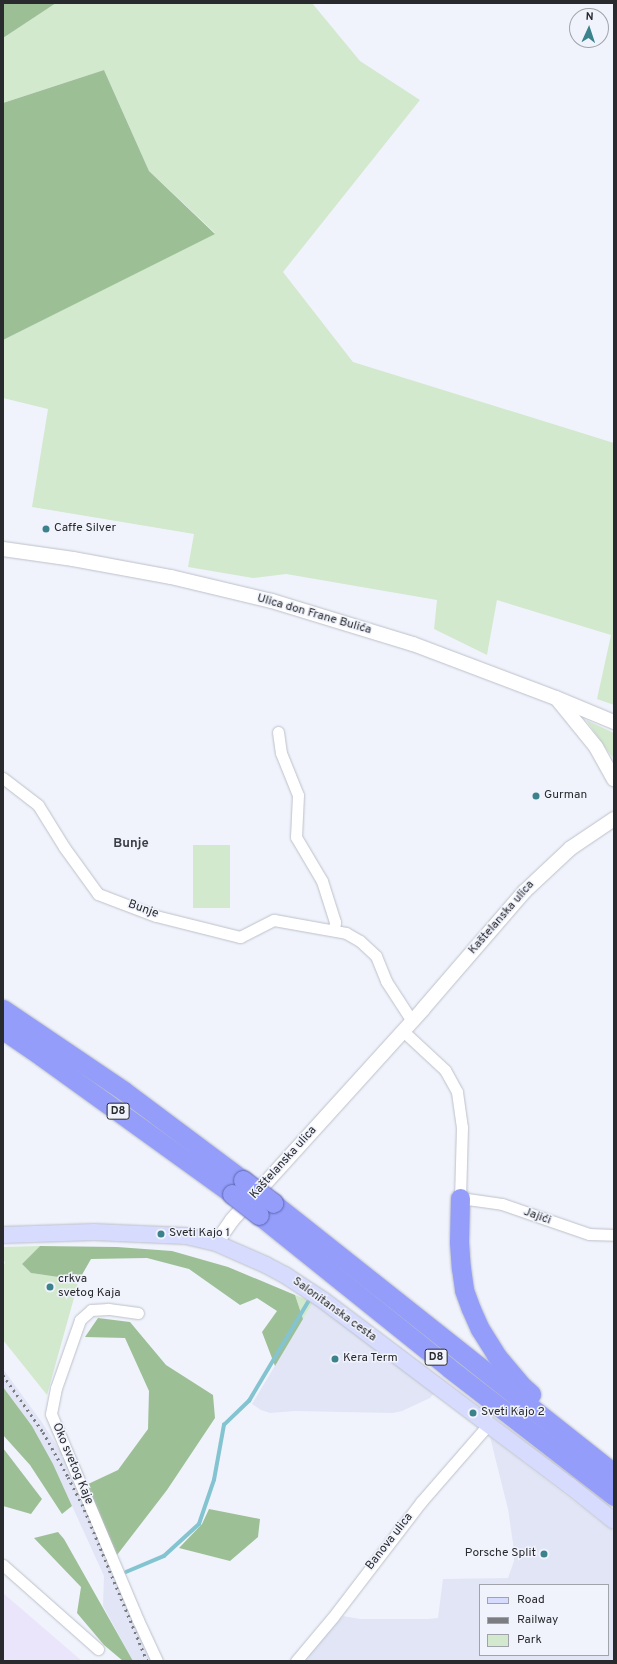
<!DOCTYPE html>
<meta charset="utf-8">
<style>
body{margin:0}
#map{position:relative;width:617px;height:1664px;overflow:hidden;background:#f0f3fc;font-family:Overpass,sans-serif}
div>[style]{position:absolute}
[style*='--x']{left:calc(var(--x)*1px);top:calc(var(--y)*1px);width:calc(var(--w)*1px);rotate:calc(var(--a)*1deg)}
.built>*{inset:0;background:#e1e5f6}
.industrial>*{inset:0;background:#ebe5fb}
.green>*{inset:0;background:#d2e9ce;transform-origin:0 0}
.forest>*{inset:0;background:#9dbf96}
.stream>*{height:3.5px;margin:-1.75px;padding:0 1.75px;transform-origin:1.75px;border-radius:1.75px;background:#83c4d0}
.roads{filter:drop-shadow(0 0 1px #bdc0c9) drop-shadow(0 0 1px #bdc0c9)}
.minor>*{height:11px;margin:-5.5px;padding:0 5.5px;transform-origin:5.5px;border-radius:5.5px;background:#fff}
.tertiary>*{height:14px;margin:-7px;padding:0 7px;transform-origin:7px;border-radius:7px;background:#fff}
.secondary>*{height:16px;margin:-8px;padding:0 8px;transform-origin:8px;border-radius:8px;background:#d7dbfd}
.trunk>*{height:19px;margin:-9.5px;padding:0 9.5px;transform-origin:9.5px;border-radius:9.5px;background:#949efa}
.rail>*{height:3px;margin-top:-1.5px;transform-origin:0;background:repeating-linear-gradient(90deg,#7c7d83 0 2px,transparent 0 6px)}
.bridges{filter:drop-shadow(0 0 1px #5d66b1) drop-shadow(0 0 1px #5d66b1)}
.trunk-bridge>*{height:19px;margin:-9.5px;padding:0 9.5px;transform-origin:9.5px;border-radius:9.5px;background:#949efa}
.dots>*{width:11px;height:11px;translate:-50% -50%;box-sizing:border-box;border:2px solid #f0f3fc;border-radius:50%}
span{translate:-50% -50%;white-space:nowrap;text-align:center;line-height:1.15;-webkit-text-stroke:3px #f0f3fc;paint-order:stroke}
.shield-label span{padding:1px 3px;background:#f0f3fc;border:1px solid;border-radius:3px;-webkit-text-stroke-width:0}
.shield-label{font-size:11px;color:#292a2e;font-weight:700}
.poi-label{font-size:12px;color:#292a2e}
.left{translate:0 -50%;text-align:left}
.right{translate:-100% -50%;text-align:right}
.street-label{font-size:12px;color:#292a2e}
.neighbourhood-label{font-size:13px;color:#3c3e46;font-weight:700}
.frame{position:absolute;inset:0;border:4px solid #292a2e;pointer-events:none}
.legend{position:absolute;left:479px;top:1584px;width:130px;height:72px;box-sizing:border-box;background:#f0f3fc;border:1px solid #a0a3aa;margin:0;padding:5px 7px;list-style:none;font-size:12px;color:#292a2e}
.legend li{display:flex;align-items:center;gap:8px;height:20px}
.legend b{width:20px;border:1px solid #a0a3aa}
.north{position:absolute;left:569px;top:8px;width:40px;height:40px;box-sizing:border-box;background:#f0f3fc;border:1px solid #a0a3aa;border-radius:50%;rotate:3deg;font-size:11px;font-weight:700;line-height:16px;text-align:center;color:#292a2e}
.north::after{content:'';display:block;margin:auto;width:14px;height:18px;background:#3c828d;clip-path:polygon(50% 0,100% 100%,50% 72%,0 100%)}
</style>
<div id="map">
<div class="built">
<div style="clip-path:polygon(313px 1302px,435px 1392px,430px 1398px,402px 1411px,393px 1413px,295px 1411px,270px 1413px,261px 1410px,252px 1404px)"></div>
<div style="clip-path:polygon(3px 1369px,41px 1421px,66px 1460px,153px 1661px,133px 1661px,103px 1606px,104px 1576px,53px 1464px,32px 1426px,3px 1387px)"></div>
<div style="clip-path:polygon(evenodd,490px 1437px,614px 1532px,614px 1661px,300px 1661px,343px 1616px,360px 1619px,428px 1619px,438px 1618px,443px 1579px,508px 1578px,514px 1561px,513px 1543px,508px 1509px,490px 1437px,480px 1585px,608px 1585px,608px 1655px,480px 1655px,480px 1585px)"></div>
</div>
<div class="industrial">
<div style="clip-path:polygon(3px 1593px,82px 1661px,3px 1661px)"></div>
</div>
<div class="green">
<div style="clip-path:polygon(56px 3px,312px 3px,360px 61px,420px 100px,283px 272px,353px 362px,614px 443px,614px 705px,597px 699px,611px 635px,497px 600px,487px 655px,434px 629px,437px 600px,286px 574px,253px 578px,188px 567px,194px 534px,32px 507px,48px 409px,3px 398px,3px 340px,215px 233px,149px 171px,104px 70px,3px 103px,3px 38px)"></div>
<div style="clip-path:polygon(586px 720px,614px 733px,614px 759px,607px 750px)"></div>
<div style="left:193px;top:845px;width:37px;height:63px"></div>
<div style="clip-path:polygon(40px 1246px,22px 1264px,31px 1273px,79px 1280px,47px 1395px,3px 1340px,3px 1265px,5px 1263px,3px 1258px,3px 1247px)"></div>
<div style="clip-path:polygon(295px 1295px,313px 1302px,303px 1319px)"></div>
</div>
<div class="forest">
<div style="clip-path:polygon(3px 3px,56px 3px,3px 38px)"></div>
<div style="clip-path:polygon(104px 70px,149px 171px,215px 234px,3px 340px,3px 103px)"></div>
<div style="clip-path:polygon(40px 1246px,117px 1247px,172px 1251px,228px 1267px,295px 1295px,303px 1319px,275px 1366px,262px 1332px,277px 1311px,257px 1298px,240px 1305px,189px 1269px,147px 1258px,91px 1259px,79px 1280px,31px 1273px,22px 1264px)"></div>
<div style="clip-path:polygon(98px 1318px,130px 1322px,166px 1365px,213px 1395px,215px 1418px,167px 1490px,117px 1555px,86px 1485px,118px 1470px,148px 1429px,149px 1391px,125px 1338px,85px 1337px)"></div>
<div style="clip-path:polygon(3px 1387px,32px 1426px,53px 1464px,72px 1506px,62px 1514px,30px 1465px,3px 1435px)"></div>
<div style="clip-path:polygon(3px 1448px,42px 1499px,31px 1514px,3px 1506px)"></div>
<div style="clip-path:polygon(209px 1509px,260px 1519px,258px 1537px,230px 1561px,179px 1548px,202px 1524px)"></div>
<div style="clip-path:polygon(58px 1532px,64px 1539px,133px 1661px,123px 1661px,104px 1645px,77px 1613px,81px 1587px,34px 1538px)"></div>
</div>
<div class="stream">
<div style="--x:126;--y:1572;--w:41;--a:-22.8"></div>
<div style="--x:164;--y:1556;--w:47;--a:-42.4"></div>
<div style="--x:199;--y:1524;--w:46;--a:-71.2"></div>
<div style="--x:214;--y:1480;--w:56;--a:-79.7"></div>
<div style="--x:224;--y:1425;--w:35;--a:-44"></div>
<div style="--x:249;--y:1401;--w:115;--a:-59.2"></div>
</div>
<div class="roads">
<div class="minor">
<div style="--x:278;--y:732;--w:21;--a:82"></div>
<div style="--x:281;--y:753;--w:45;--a:68"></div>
<div style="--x:298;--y:795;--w:42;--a:92.7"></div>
<div style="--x:296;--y:837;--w:51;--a:59.4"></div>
<div style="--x:322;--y:881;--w:43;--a:72.4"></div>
<div style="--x:335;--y:922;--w:8;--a:97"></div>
<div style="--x:3;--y:778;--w:44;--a:37.6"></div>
<div style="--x:38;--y:805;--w:49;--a:58.2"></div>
<div style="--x:64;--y:847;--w:58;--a:54.1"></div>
<div style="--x:98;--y:894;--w:62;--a:20.8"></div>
<div style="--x:156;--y:916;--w:87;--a:14"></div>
<div style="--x:240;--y:937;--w:38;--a:-27"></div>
<div style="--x:274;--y:920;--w:73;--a:10.2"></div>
<div style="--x:346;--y:933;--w:16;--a:30"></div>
<div style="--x:360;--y:941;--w:22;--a:43"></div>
<div style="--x:376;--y:956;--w:27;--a:68"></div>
<div style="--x:386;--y:981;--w:48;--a:57"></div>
<div style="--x:403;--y:1031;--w:57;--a:42.9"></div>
<div style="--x:445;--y:1070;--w:25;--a:61"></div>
<div style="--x:457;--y:1092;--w:35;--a:82"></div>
<div style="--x:462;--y:1127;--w:71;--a:91.6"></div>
<div style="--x:460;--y:1198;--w:42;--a:8.1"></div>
<div style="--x:502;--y:1204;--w:92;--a:19"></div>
<div style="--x:589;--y:1234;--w:25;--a:2"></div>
<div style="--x:138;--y:1313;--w:30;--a:-172"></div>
<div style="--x:108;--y:1309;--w:17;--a:177"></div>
<div style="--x:91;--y:1310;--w:15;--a:138"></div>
<div style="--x:80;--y:1320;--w:72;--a:109.4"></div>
<div style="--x:56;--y:1388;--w:26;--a:101"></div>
<div style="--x:51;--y:1414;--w:224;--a:67.1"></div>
<div style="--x:138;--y:1620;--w:45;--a:65.1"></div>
<div style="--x:3;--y:1565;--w:127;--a:41.5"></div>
<div style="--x:296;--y:1661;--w:57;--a:-49.9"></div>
<div style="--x:333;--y:1617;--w:145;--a:-52.6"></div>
<div style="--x:421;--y:1502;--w:102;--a:-49"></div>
</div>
<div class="tertiary">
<div style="--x:3;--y:549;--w:71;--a:8.1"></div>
<div style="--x:73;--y:559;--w:100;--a:10.4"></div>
<div style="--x:171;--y:577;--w:104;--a:13.4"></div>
<div style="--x:272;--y:601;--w:147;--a:17"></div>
<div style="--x:413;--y:644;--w:153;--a:20.7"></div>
<div style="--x:556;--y:698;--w:63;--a:22.5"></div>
<div style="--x:558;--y:700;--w:60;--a:51"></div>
<div style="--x:596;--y:747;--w:37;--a:61"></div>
<div style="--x:216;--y:1243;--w:28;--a:-55"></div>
<div style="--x:232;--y:1220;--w:285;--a:-47.8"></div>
<div style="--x:423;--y:1009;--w:156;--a:-49.2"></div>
<div style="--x:525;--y:891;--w:63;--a:-43.1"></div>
<div style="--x:571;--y:848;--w:52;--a:-34"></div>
</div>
<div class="secondary">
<div style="--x:3;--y:1235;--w:91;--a:-1.9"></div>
<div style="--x:94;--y:1232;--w:92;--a:2.5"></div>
<div style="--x:186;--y:1236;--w:31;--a:13"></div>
<div style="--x:216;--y:1243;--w:55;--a:23.7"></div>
<div style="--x:266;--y:1265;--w:21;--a:28"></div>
<div style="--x:285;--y:1275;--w:45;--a:33.3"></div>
<div style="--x:323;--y:1300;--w:309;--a:37"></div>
<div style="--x:570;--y:1486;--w:56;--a:38.5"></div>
</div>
<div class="trunk">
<div style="--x:3;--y:1009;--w:146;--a:34.1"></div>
<div style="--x:124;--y:1091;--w:149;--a:36.8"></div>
<div style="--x:3;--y:1030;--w:46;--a:34.4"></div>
<div style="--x:41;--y:1056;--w:236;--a:35.8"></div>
<div style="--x:460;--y:1198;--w:44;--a:91.3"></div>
<div style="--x:459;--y:1242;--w:26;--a:86"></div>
<div style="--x:461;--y:1268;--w:22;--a:82"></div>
<div style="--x:464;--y:1290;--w:20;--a:70"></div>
<div style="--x:471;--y:1309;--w:22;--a:66"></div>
<div style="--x:480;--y:1329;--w:31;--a:58"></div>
<div style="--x:496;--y:1355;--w:38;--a:50"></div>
<div style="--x:520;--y:1384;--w:15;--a:42"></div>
<div style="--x:273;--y:1203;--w:435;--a:38.4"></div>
<div style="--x:259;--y:1215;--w:244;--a:38.8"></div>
<div style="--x:449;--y:1368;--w:209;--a:37.8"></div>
</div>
</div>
<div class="rail">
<div style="--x:3;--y:1375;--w:70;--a:54.9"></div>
<div style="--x:43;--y:1432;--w:51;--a:60.9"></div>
<div style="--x:68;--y:1477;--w:30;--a:63"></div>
<div style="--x:82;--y:1504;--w:170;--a:67.5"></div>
</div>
<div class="bridges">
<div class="trunk-bridge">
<div style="--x:243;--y:1180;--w:38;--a:37"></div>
<div style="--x:232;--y:1194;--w:34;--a:38"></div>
</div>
</div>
<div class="dots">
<div style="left:46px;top:529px;background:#3c828d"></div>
<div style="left:536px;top:796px;background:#3c828d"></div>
<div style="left:161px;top:1234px;background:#3c828d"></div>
<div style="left:50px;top:1287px;background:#3c828d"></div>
<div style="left:335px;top:1359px;background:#3c828d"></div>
<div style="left:473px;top:1413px;background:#3c828d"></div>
<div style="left:544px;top:1554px;background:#3c828d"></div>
</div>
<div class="shield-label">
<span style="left:118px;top:1111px">D8</span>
<span style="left:436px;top:1357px">D8</span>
</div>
<div class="poi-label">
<span class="left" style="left:54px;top:529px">Caffe Silver</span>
<span class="left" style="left:544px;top:796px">Gurman</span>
<span class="left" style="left:169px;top:1234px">Sveti Kajo 1</span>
<span class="left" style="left:58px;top:1287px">crkva<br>svetog Kaja</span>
<span class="left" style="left:343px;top:1359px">Kera Term</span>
<span class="left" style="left:481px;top:1413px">Sveti Kajo 2</span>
<span class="right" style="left:536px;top:1554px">Porsche Split</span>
</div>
<div class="street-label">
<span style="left:314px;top:615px;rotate:16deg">Ulica don Frane Bulića</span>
<span style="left:143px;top:910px;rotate:20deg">Bunje</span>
<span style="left:502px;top:918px;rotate:-49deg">Kaštelanska ulica</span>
<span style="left:284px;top:1163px;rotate:-48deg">Kaštelanska ulica</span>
<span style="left:537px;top:1217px;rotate:20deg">Jajići</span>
<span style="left:334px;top:1310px;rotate:36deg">Salonitanska cesta</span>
<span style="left:72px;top:1464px;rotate:67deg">Oko svetog Kaje</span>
<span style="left:390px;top:1542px;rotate:-52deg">Banova ulica</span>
</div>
<div class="neighbourhood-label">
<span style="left:131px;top:844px">Bunje</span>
</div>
<div class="frame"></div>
<ul class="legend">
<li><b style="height:5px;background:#d7dbfd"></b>Road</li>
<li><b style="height:5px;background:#7c7d83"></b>Railway</li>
<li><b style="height:11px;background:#d2e9ce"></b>Park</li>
</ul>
<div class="north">N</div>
</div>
